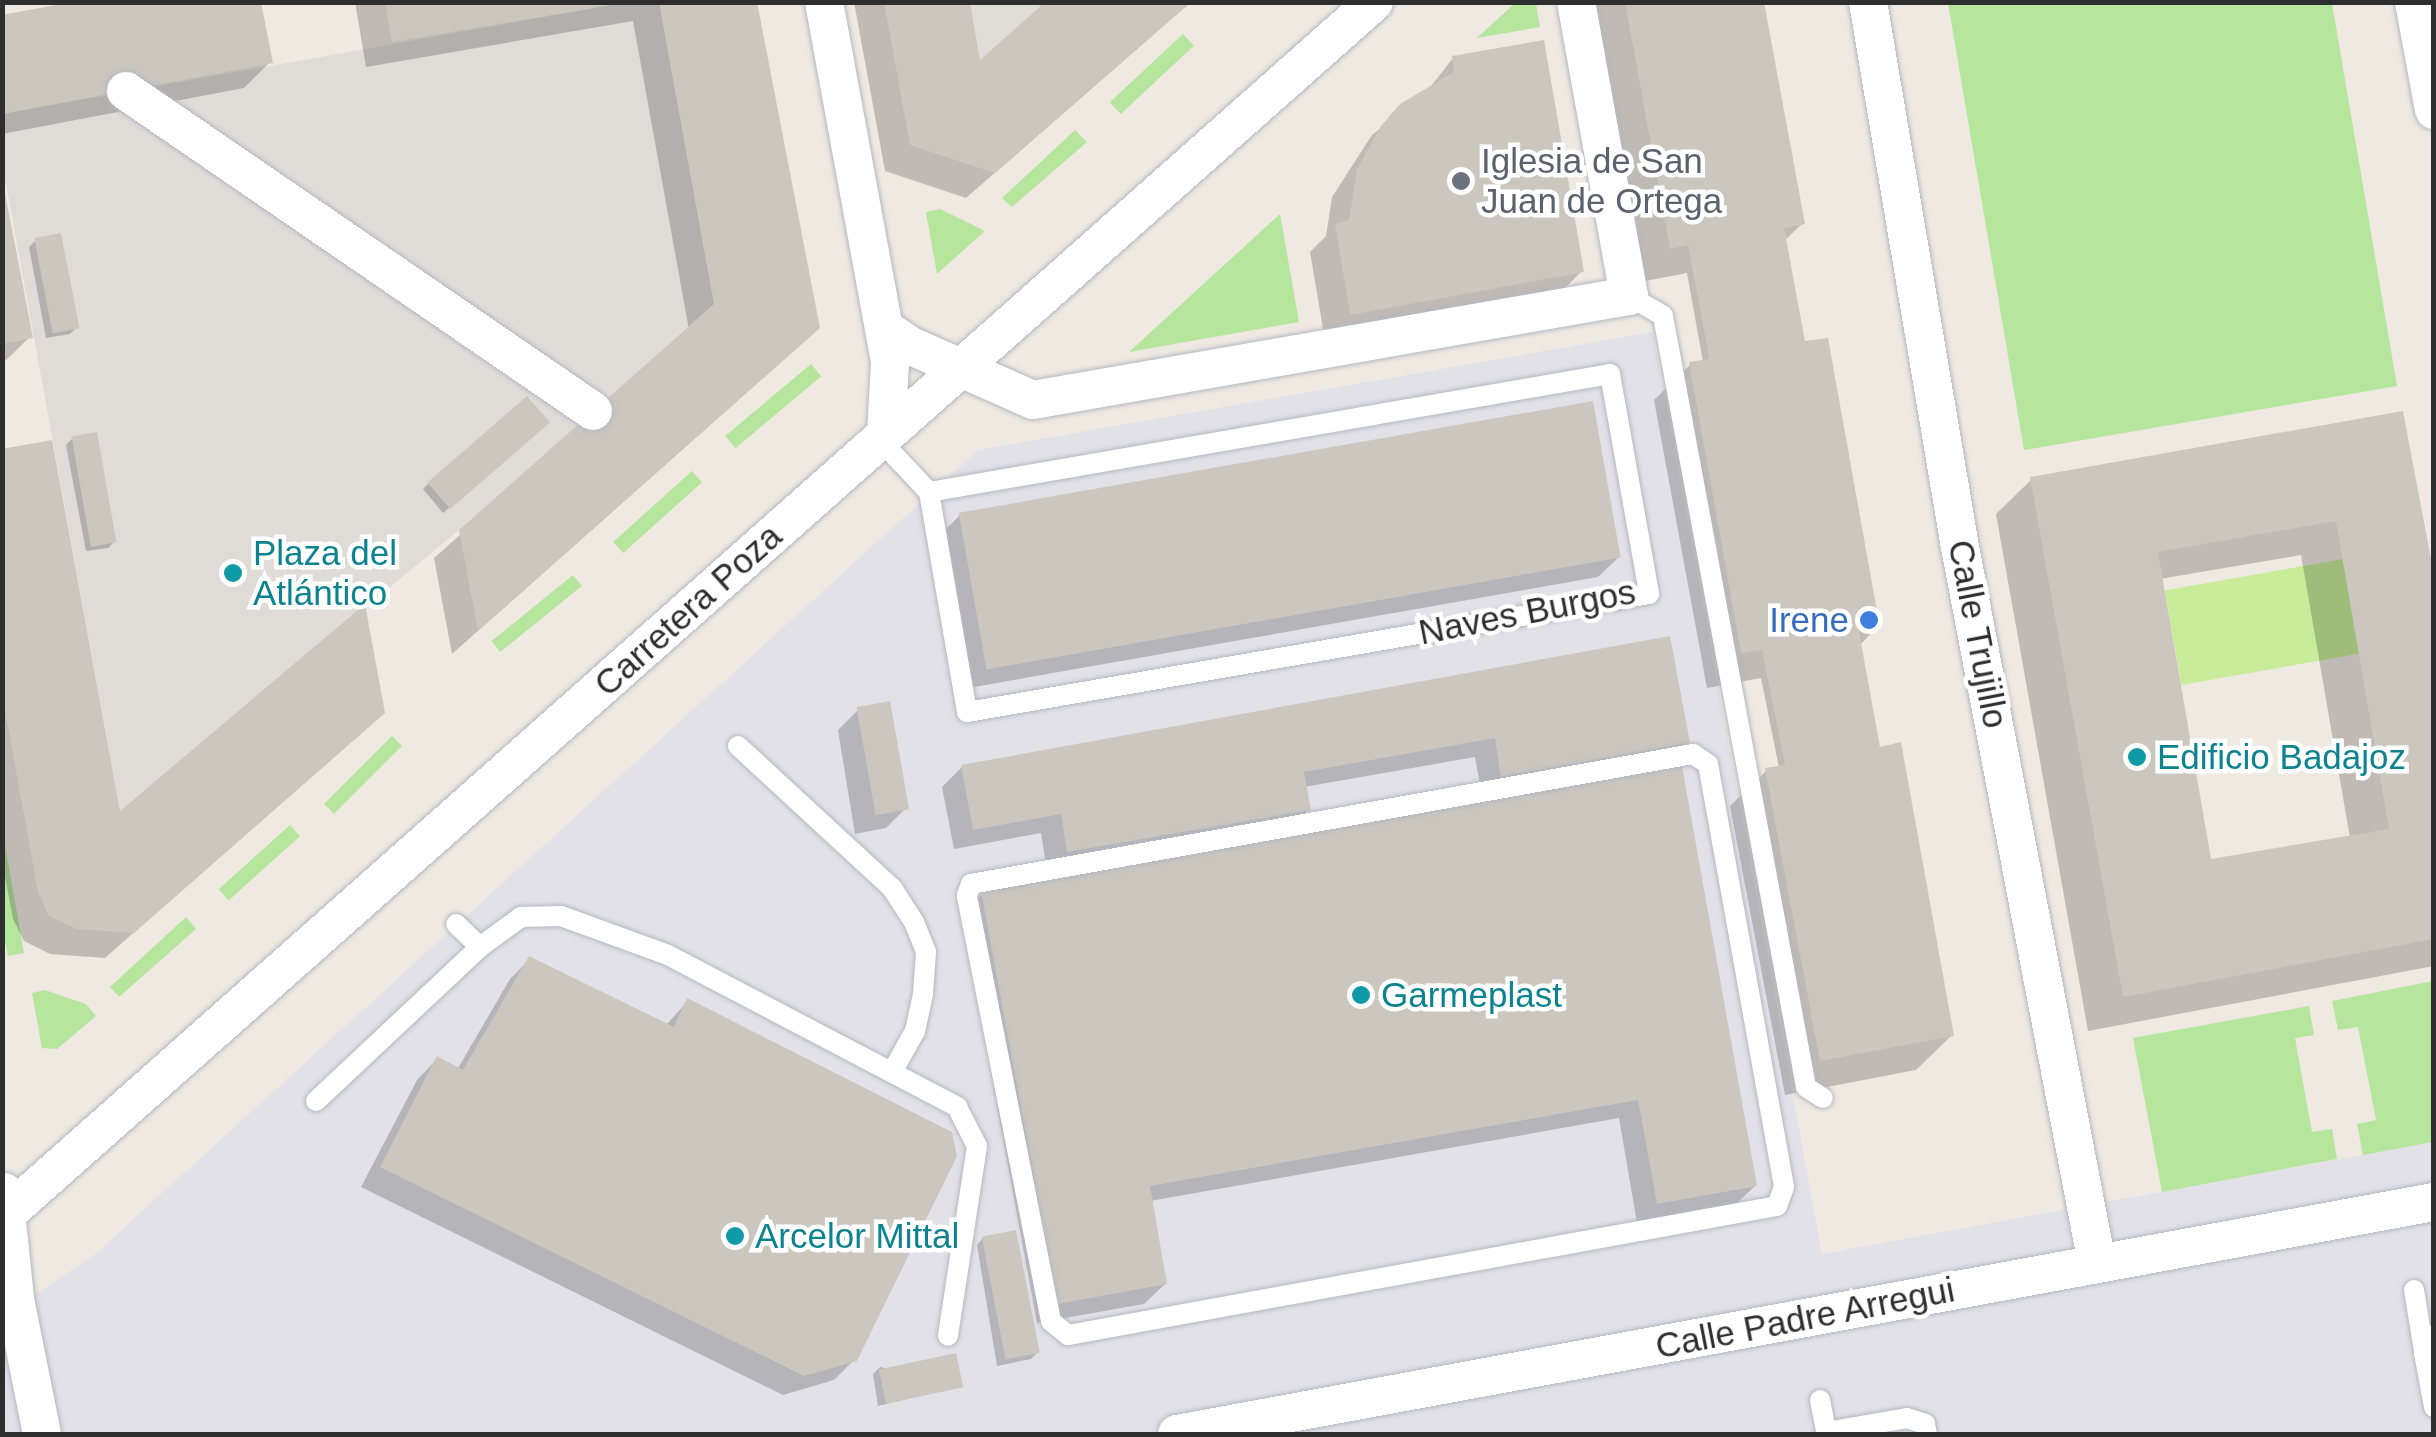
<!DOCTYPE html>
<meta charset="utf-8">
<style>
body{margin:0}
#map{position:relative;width:2436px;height:1437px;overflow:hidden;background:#efe9e1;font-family:Arial,sans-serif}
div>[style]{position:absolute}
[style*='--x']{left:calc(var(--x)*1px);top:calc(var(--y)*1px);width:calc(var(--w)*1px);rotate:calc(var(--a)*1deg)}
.industrial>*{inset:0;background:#e3e1e8}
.green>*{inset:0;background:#b6e59e;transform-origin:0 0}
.pitch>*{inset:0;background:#c9ec9a;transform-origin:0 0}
.plaza>*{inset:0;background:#dfdcd8}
.shadow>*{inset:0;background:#0003}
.building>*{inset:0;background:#cbc7bf;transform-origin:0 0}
.roads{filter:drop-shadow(0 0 2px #b4b7c1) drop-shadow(0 0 2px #b4b7c1)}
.lane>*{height:20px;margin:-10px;padding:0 10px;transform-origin:10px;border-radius:10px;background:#fff}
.street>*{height:38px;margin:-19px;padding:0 19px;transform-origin:19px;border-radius:19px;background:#fff}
.dots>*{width:28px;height:28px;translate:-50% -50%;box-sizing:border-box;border:5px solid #fff;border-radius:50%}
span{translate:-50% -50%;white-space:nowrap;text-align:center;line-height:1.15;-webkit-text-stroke:9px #fff;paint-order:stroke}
.worship-label{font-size:35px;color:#5b616d}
.left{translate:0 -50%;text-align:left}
.culture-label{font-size:35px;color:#0d838f}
.street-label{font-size:35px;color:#2e2e2e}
.shop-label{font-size:35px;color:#366cbe}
.right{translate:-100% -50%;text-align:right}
.frame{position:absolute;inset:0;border:5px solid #2e2e2e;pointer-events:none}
</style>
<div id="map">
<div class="industrial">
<div style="clip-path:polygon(1653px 332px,1822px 1254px,2433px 1142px,2433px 1434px,3px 1434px,3px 1316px,94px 1255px,978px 450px)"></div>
</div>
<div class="green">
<div style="clip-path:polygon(1515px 3px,1536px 3px,1540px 27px,1477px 38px)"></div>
<div style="clip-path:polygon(1948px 3px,2332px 3px,2397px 386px,2024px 450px)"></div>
<div style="left:1183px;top:34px;width:16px;height:100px;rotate:47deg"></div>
<div style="clip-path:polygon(1075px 130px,1087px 142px,1012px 207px,1002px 198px)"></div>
<div style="clip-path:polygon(940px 209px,985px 231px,937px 274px,926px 212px)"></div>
<div style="clip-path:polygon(1280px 214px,1299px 322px,1129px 352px)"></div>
<div style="left:811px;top:364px;width:16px;height:112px;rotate:50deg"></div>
<div style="left:692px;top:471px;width:15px;height:106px;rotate:48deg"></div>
<div style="left:573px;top:575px;width:14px;height:105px;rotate:51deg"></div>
<div style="left:392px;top:736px;width:14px;height:96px;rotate:45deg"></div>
<div style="left:290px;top:825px;width:15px;height:96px;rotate:48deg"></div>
<div style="clip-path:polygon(3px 834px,24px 953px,8px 956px,2px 927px)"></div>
<div style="clip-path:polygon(186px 917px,196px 929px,119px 997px,110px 987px)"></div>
<div style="clip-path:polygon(2433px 981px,2433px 1142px,2363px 1155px,2357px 1124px,2376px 1120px,2358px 1027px,2338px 1030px,2332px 1001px)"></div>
<div style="clip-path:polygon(45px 990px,86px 1004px,96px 1016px,57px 1049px,42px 1048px,32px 993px)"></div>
<div style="clip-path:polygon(2309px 1006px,2314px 1035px,2295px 1038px,2312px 1132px,2332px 1129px,2337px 1159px,2162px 1192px,2133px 1038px)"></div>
</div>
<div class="pitch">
<div style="left:2343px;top:559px;width:96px;height:181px;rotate:80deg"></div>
</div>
<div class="plaza">
<div style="clip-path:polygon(970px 2px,1045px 3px,980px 60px)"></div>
<div style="clip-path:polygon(evenodd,623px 3px,659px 3px,714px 304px,459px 530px,120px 811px,3px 167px,2px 114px,623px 3px,48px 237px,66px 331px,52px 333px,34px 239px,48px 237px,623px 3px,545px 417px,549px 422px,450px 508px,445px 502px,545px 417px)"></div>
</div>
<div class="shadow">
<div style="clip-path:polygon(355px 2px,754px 2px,791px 353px,452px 654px,434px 558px,689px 330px,633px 21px,366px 67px)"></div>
<div style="clip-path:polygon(854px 2px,967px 2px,978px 65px,1049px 2px,1191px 2px,966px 198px,885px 171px)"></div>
<div style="clip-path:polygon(1584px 2px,1762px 2px,1802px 224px,1784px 241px,1803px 341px,1877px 627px,1859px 646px,1878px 749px,1952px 1035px,1916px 1070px,1785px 1095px,1730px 806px,1766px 771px,1779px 768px,1761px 678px,1707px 688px,1654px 400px,1690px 365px,1703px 362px,1687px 273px,1635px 283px)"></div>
<div style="clip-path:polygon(2px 17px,270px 62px,244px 88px,2px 134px)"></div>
<div style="clip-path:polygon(1453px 58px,1582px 271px,1556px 297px,1325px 340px,1310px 252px,1326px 236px,1332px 197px,1372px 135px,1428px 90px)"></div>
<div style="clip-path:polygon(2px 181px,30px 337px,2px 364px)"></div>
<div style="clip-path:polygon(35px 241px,76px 328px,70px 334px,46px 338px,29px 247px)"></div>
<div style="clip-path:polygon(evenodd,2401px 414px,2434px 588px,2434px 966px,2088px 1031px,1996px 514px,2032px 479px,2401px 414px,2301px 555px,2350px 838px,2209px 862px,2160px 579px,2301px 555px)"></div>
<div style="clip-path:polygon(541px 428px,443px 513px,423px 489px,429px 483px)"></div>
<div style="clip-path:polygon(72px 439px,115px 541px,108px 548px,86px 551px,66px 445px)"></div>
<div style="clip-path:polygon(2px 452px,119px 815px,382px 712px,105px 958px,50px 954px,24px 941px,13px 919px,2px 861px)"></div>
<div style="clip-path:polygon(960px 515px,1619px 557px,1598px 577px,968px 688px,940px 535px)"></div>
<div style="clip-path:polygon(1668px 639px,1687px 743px,1667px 763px,1482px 796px,1475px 757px,1304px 787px,1308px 810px,1288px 830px,1047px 871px,1041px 833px,954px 849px,942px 787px,962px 767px)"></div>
<div style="clip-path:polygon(858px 710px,906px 808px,886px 828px,855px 834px,838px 730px)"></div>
<div style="clip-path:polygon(1680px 769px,1755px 1186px,1734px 1206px,1637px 1223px,1619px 1118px,1150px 1201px,1165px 1284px,1144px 1304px,1037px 1323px,962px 914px,982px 894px)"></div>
<div style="clip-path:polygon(530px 959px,666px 1025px,688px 1001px,855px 1359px,834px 1380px,783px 1395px,361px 1187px,417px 1080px,437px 1059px,457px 1070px,510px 979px)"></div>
<div style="clip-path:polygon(983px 1238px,1037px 1353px,1031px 1359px,997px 1366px,977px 1245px)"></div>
<div style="clip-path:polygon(880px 1367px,960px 1386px,878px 1406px,873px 1374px)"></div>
</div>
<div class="building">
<div style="clip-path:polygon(72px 2px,261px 2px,273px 63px,2px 114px,2px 15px)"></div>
<div style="clip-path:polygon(385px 2px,611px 2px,611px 5px,392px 42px)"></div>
<div style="clip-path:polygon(659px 2px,757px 2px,820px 328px,478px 631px,459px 530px,714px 304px)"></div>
<div style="clip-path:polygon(884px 2px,970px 2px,980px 60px,1045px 2px,1191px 2px,995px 173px,910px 145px)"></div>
<div style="clip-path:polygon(1625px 2px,1764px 2px,1805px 224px,1784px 228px,1805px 341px,1828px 338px,1880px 628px,1859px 632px,1880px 747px,1901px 742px,1954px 1036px,1820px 1061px,1765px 768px,1785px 765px,1762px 650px,1741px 653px,1689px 362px,1709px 359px,1707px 346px,1688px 245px,1670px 249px)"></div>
<div style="clip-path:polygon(1544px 40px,1584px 272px,1350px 315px,1335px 224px,1349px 220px,1357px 169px,1381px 126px,1400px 104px,1454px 72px,1452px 56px)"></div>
<div style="clip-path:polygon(2px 178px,33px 338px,2px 344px)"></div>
<div style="left:61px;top:233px;width:97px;height:27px;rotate:79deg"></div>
<div style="left:527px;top:396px;width:35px;height:132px;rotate:49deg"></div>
<div style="left:1593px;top:401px;width:159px;height:644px;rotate:80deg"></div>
<div style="clip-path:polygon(evenodd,2403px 411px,2434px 575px,2434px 939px,2123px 997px,2030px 477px,2403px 411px,2336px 521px,2389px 829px,2211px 859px,2158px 552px,2336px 521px)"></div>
<div style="left:97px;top:432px;width:112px;height:26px;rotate:80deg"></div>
<div style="clip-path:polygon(52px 440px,120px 811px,365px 604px,385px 713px,134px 933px,77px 929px,49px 916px,38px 892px,2px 694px,2px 449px)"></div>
<div style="clip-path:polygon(1670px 636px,1690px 743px,1501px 777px,1495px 738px,1304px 772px,1311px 810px,1067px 852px,1061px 814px,973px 830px,961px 765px)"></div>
<div style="left:890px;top:701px;width:110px;height:34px;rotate:80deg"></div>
<div style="clip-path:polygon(1682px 766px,1757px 1186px,1657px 1204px,1638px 1100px,1150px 1186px,1167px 1284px,1057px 1304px,981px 891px)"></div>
<div style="clip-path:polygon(529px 956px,674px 1027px,687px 998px,952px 1132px,957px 1156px,857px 1361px,804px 1376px,380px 1167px,437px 1056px,463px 1070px)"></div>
<div style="left:1016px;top:1230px;width:125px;height:35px;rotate:79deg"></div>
<div style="left:956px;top:1353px;width:35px;height:79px;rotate:78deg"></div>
</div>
<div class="roads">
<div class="lane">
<div style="--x:1629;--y:296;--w:39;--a:30"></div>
<div style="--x:1663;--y:316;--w:784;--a:79.49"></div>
<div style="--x:1806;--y:1087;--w:20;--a:33"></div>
<div style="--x:1610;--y:374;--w:223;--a:79.9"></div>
<div style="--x:1649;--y:594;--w:692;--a:170.18"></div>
<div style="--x:967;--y:712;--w:223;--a:-99.8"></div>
<div style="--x:929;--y:492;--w:691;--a:-9.83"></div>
<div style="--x:879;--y:439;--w:73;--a:46.7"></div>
<div style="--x:738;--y:746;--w:209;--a:42.7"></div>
<div style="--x:892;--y:888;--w:40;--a:57.1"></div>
<div style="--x:914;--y:922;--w:32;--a:68"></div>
<div style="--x:926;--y:952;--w:42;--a:94.1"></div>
<div style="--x:923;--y:994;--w:38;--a:102"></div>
<div style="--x:915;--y:1031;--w:47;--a:119.3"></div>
<div style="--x:1693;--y:754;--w:18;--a:34"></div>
<div style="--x:1708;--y:764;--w:430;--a:79.8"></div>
<div style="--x:1784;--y:1187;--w:20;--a:110"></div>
<div style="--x:1777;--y:1206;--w:721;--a:169.69"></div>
<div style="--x:1068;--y:1335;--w:22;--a:-141"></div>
<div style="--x:1051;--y:1321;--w:434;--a:-101.2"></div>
<div style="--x:967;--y:895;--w:12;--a:-70"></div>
<div style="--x:971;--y:884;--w:734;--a:-10.21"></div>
<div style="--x:480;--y:947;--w:51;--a:-36.2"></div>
<div style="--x:521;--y:917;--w:40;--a:-1.4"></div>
<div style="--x:561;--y:916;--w:114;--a:20"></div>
<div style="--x:668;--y:955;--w:327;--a:27.7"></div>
<div style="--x:957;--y:1107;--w:44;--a:62.9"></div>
<div style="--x:977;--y:1146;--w:192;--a:98.7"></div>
<div style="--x:316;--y:1101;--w:225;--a:-43.2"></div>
<div style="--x:480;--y:947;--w:33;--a:-136"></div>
<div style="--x:2414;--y:1290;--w:62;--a:80.7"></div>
<div style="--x:2434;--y:1335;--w:21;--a:119"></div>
<div style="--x:2424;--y:1353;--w:55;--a:79.5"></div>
<div style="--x:1820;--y:1400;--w:33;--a:79"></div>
<div style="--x:1826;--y:1432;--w:82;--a:-9.8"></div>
<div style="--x:1907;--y:1418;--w:19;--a:18"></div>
<div style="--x:1925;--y:1424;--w:10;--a:79"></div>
</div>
<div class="street">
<div style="--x:824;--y:2;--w:367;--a:79.6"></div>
<div style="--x:890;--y:363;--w:71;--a:93.2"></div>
<div style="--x:1868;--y:2;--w:553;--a:80.42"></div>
<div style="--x:1960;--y:547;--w:730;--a:79.18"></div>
<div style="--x:2414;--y:2;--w:110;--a:79.5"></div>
<div style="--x:126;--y:91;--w:566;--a:34.42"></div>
<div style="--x:884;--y:328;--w:32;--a:34"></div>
<div style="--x:911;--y:346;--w:133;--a:23.9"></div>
<div style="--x:1033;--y:400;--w:605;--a:-9.9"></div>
<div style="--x:1629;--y:296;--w:299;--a:-100.2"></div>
<div style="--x:4;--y:1192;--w:108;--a:84.1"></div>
<div style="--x:15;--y:1299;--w:138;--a:78.7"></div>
<div style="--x:2;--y:1218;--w:1833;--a:-41.55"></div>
<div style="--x:1177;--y:1434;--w:1278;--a:-10.46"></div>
</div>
</div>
<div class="dots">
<div style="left:1461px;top:181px;background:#6b7280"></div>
<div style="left:233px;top:573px;background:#0f9aa8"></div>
<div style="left:1869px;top:620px;background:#3f7fe0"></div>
<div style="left:2137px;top:757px;background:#0f9aa8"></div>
<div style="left:1361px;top:995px;background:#0f9aa8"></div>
<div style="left:735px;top:1236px;background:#0f9aa8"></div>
</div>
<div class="worship-label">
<span class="left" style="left:1481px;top:181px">Iglesia de San<br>Juan de Ortega</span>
</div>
<div class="culture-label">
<span class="left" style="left:253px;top:573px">Plaza del<br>Atlántico</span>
<span class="left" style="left:2157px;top:757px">Edificio Badajoz</span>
<span class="left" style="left:1381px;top:995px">Garmeplast</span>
<span class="left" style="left:755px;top:1236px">Arcelor Mittal</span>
</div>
<div class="street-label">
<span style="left:688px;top:610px;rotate:-42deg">Carretera Poza</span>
<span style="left:1527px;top:612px;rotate:-11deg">Naves Burgos</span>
<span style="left:1978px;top:634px;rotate:79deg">Calle Trujillo</span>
<span style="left:1805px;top:1318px;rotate:-11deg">Calle Padre Arregui</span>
</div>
<div class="shop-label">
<span class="right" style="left:1849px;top:620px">Irene</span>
</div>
<div class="frame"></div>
</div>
